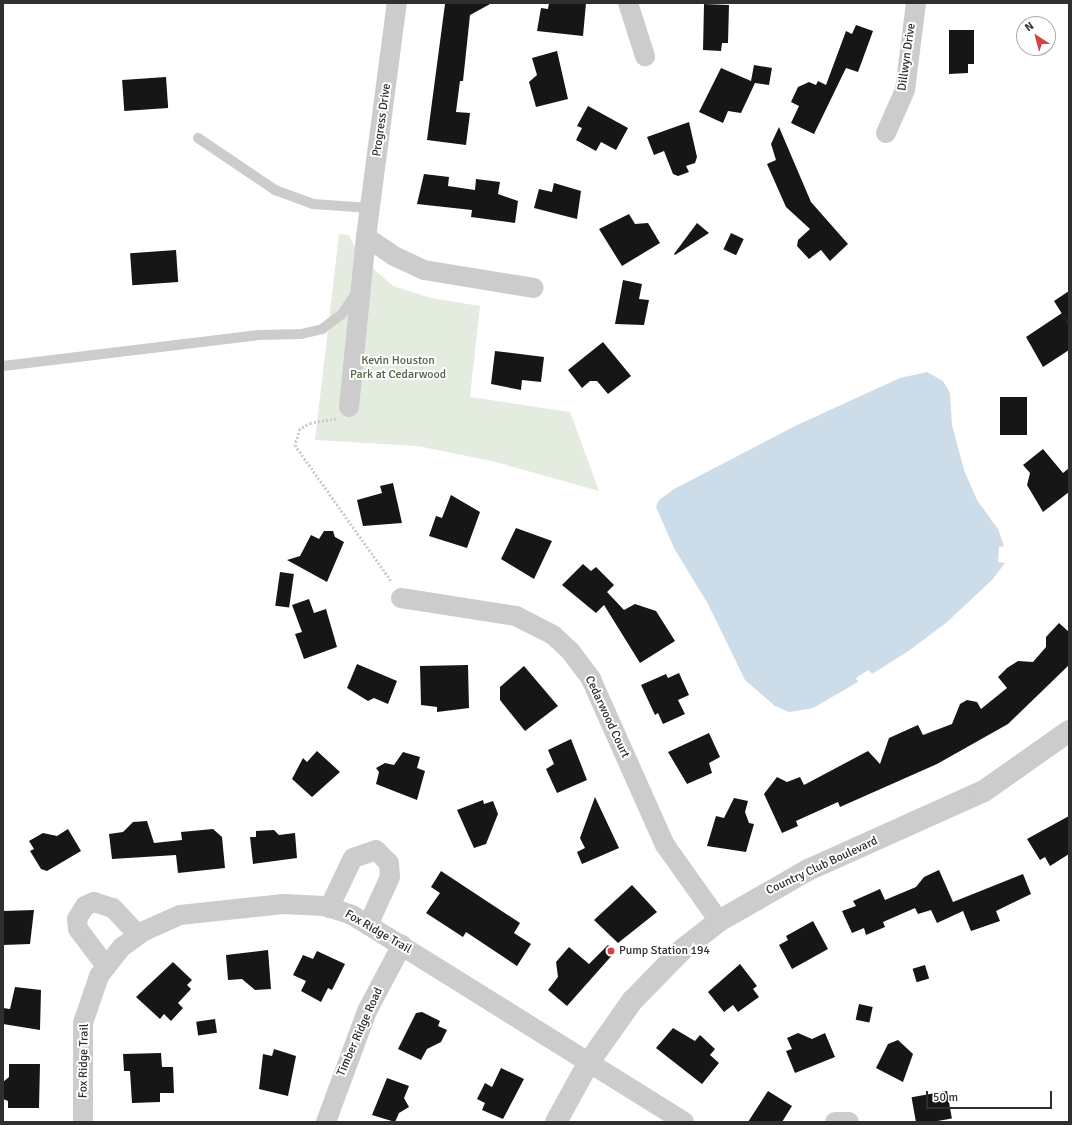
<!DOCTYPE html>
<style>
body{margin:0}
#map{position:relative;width:1072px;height:1125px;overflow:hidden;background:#fff;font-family:Signika,sans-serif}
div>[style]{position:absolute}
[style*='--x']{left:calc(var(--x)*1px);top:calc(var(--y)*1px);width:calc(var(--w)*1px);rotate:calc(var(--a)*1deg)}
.green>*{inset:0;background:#e4ebdf}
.water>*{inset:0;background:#cddce9}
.building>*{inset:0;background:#161616;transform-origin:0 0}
.path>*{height:2.5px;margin-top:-1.25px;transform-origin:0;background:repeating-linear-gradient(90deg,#ccc 0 2px,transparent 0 4px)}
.service>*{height:10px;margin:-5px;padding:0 5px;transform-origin:5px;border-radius:5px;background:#ccc}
.minor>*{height:20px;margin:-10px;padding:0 10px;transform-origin:10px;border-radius:10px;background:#ccc}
.tertiary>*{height:22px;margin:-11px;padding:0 11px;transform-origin:11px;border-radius:11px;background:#ccc}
.dots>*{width:11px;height:11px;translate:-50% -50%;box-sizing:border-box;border:2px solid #fff;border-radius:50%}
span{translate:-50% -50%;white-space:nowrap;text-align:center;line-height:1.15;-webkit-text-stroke:4px #fff;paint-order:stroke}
.street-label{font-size:12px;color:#2f2f2f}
.park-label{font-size:12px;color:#506741}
.poi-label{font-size:12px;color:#2f2f2f}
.left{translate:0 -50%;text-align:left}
.frame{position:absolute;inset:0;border:4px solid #2f2f2f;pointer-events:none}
.north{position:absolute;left:1016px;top:16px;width:40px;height:40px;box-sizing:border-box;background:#fff;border:1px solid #acacac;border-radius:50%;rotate:324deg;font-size:11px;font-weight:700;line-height:16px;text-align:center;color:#2f2f2f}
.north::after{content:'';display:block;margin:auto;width:14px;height:18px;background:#d44445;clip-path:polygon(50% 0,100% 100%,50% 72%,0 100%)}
.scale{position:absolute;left:926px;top:1091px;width:126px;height:18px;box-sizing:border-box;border:2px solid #2f2f2f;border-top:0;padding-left:5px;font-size:12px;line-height:14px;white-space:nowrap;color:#2f2f2f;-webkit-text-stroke:3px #fff;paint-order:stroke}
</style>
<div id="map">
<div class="green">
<div style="clip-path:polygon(339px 234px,349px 235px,359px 256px,393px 286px,431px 298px,480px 306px,470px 397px,570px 412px,599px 491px,496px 462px,418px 446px,315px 440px)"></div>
</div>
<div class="water">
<div style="clip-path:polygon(927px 372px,943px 381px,950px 393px,952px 425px,964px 470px,977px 500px,998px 529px,1004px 546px,999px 547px,998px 562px,1005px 563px,992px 580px,946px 623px,907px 652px,872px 674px,868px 670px,856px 678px,858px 682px,813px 708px,789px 712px,775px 706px,745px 680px,708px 604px,674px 548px,656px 507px,659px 500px,674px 489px,795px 426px,900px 378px)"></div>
</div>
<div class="building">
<div style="clip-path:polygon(492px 3px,470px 15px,463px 81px,460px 81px,456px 112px,470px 113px,466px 145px,427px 140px,445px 4px)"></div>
<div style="clip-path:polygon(549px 3px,586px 3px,583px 36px,537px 31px,541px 8px,548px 9px)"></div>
<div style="clip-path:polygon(704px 4px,729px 5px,728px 43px,722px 43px,721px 51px,703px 50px)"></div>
<div style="clip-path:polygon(856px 25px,873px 31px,858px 72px,846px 68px,814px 134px,791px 123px,799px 106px,791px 102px,798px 87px,809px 82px,816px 85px,818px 81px,826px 85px,846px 31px,852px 34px)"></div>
<div style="clip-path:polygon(949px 30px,974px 30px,974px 64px,968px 64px,968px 73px,949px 74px)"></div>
<div style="clip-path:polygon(557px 51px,568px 99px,536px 107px,529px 82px,537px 75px,532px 58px)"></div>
<div style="clip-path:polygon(754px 65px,772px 68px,769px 85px,755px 83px,741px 113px,728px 111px,723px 123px,699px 112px,721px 68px,751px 81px)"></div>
<div style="left:166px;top:77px;width:31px;height:44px;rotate:86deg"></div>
<div style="clip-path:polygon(588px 106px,628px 128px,616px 150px,601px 142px,596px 151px,576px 140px,582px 128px,577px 126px)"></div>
<div style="clip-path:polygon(689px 122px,697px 157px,695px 163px,686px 166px,689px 172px,678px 176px,673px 174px,664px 151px,654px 155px,647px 137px)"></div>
<div style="clip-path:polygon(779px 127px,811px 202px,848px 244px,830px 261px,821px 250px,809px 259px,797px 246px,798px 240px,810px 229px,786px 207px,767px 164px,776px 160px,771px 144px)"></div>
<div style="clip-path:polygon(424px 174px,449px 177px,448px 186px,475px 190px,476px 179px,500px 182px,498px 194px,518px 201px,515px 223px,471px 217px,472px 210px,417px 204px)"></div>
<div style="clip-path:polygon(554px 183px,581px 191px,577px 219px,534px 208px,539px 189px,552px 192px)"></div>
<div style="clip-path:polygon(629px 214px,635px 224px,648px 223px,660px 243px,622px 266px,599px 229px)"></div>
<div style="clip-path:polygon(697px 223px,709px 233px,675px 255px,674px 254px)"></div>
<div style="left:731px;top:233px;width:14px;height:18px;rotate:25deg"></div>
<div style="left:176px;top:250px;width:32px;height:46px;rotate:86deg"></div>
<div style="clip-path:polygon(623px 280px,642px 284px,639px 299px,649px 300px,644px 325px,615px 324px)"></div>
<div style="clip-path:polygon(1069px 291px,1069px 325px,1054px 301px)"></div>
<div style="clip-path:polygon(1062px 313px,1069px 325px,1069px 350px,1043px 367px,1026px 337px)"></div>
<div style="clip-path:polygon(603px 342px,631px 376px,608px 394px,597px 381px,590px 381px,582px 388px,568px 370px)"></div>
<div style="clip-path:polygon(495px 351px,544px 357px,541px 382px,522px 380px,521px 390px,491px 384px)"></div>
<div style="left:1000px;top:397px;width:27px;height:38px"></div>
<div style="clip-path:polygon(1043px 449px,1063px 473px,1069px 468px,1069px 492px,1043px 512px,1027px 485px,1030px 473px,1023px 465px)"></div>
<div style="clip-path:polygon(393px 483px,402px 523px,363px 526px,357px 500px,382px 493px,380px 486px)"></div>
<div style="clip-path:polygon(451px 495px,480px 512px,467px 548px,429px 536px,436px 516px,442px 518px)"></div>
<div style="clip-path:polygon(516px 528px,552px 541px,534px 579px,501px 559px)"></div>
<div style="clip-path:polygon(324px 531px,333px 531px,335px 537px,344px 542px,327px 582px,287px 560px,300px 556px,311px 535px,319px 539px)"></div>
<div style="clip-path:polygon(583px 564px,591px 571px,596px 567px,614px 585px,607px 592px,624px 610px,635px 604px,656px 611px,675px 641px,640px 663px,604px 605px,596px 613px,562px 585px)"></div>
<div style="left:280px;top:572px;width:14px;height:34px;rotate:8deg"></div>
<div style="clip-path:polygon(309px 599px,314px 613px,326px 609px,337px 647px,304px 659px,295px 634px,302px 632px,292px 605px)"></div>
<div style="clip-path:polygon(1059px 623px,1069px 632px,1069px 665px,1008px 724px,937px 764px,840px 807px,838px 802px,796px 821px,798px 826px,782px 833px,764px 794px,777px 777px,787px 782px,800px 777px,804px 785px,868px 751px,880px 764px,889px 738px,918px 725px,923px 735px,952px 724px,960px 704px,967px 700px,977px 702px,981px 709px,1007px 688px,998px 677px,1007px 668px,1018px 661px,1033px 662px,1046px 647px,1046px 637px)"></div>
<div style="clip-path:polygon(357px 664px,397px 681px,388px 704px,374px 698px,368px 701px,347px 688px)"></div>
<div style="clip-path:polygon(468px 665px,469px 708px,437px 712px,437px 707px,421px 705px,420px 666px)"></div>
<div style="clip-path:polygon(524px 666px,558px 706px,525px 731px,500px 700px,500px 687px)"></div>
<div style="clip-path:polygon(679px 673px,689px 695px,678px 700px,685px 714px,663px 724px,658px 713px,655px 715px,641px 685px,666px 674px,668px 678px)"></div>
<div style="clip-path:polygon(709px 733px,720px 757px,709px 763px,712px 773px,687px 784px,668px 752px)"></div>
<div style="clip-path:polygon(571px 739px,587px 780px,557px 793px,546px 769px,554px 764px,548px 750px)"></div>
<div style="clip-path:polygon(317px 751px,340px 772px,312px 797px,292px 779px,303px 758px,307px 762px)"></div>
<div style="clip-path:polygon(403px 752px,420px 757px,417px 768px,425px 771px,417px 800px,376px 784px,379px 772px,376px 768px,385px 763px,394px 765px)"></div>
<div style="clip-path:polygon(595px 797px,619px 848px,582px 864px,577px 852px,585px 848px,580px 838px)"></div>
<div style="clip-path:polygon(734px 798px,748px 801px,745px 812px,749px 823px,754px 824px,746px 852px,707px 846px,716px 816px,724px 818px)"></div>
<div style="clip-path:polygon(483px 800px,484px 804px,493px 801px,498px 814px,486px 844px,474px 848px,457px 810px)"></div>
<div style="clip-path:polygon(1069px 816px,1069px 854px,1050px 866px,1045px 857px,1040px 860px,1027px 839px)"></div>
<div style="clip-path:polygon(147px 821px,154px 843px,182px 840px,181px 832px,213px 829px,222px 837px,225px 868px,178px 873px,176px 855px,112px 859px,109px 834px,123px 832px,133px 822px)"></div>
<div style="clip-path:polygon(68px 829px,81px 851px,47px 871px,41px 869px,30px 851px,34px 849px,29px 841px,43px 833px,57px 836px)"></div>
<div style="clip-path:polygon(274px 830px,279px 835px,295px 833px,297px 858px,253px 864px,250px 837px,256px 837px,256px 831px)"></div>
<div style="clip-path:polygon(939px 870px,953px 902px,1023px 874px,1031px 894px,996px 911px,1000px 921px,971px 931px,963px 911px,937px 923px,931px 910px,918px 914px,915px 908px,883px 922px,885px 927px,866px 935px,864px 928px,852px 933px,842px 911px,856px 906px,853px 901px,880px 889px,885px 900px,916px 887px,924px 877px)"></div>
<div style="clip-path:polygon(441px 871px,520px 923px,514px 933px,531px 944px,517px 966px,466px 932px,463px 937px,426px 913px,440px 893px,431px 887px)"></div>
<div style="clip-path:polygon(632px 885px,657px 912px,618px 943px,594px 920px)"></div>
<div style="clip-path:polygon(34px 910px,30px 944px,3px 945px,3px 911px)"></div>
<div style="clip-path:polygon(813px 921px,828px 949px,792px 969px,779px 945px,788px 940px,786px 936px)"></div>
<div style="clip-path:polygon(608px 945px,615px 952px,567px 1006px,548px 990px,558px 977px,556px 962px,569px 947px,589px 964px)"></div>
<div style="clip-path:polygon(268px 950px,271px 989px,255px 990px,242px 979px,228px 980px,226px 955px)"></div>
<div style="clip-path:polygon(317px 951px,345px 964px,332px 990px,328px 988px,321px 1002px,301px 991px,306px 981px,293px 975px,303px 955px,313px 959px)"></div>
<div style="clip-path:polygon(173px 962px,192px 980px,187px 985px,191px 989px,178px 1003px,183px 1008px,171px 1021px,164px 1014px,160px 1019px,136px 997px)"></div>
<div style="clip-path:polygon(740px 964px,757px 986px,753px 989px,759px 997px,738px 1012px,733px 1005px,724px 1012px,708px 992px)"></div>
<div style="left:925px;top:965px;width:14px;height:13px;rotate:73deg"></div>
<div style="clip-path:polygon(15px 987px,41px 990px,40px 1030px,3px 1024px,3px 1008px,10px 1009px)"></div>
<div style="left:859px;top:1004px;width:14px;height:16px;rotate:12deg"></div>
<div style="clip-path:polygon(422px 1012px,440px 1021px,438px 1026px,447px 1030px,441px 1042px,427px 1049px,421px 1060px,398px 1049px,416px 1013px)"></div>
<div style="left:215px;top:1019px;width:14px;height:19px;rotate:82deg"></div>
<div style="clip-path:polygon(673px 1028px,695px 1041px,700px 1035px,715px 1049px,710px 1055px,719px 1063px,702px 1084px,656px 1048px)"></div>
<div style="clip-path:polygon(798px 1033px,812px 1039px,825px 1033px,835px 1057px,795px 1073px,786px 1051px,792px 1049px,787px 1038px)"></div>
<div style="clip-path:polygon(898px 1040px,913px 1054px,903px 1082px,876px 1068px,888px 1044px)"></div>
<div style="clip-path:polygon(274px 1049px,296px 1056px,288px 1096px,259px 1089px,263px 1054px,272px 1056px)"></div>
<div style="clip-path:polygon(161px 1053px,162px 1067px,173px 1067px,174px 1093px,160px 1093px,160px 1102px,132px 1103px,130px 1071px,124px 1071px,123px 1054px)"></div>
<div style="clip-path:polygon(9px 1064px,40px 1064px,39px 1108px,8px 1108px,8px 1101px,3px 1099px,3px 1082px,9px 1077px)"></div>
<div style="clip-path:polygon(501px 1068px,524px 1079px,503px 1119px,482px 1110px,485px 1103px,477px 1099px,485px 1083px,492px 1087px)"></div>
<div style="clip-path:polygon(387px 1078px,409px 1086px,404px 1098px,409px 1107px,399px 1113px,395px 1122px,372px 1115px)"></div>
<div style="clip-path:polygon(768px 1091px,792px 1106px,782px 1122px,748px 1122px)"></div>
<div style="left:947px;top:1091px;width:28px;height:36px;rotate:80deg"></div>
</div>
<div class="path">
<div style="--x:336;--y:419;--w:25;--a:171"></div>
<div style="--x:311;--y:423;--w:13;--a:151"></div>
<div style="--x:300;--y:429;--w:17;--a:107"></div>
<div style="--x:295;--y:445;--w:168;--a:54.7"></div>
</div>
<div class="service">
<div style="--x:198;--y:138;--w:93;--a:34"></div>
<div style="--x:275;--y:190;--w:40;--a:20.2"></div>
<div style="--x:313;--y:204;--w:57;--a:4"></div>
<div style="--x:3;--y:366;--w:258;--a:-6.9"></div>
<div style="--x:259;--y:335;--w:42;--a:-1.4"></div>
<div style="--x:301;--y:334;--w:22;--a:-13"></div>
<div style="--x:322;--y:329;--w:25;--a:-37"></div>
<div style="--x:342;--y:314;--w:25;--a:-56"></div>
</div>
<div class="minor">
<div style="--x:628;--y:3;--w:56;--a:72.2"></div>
<div style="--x:886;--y:133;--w:47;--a:-66.2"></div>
<div style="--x:905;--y:90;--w:88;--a:-82.8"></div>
<div style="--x:366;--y:237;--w:34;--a:34"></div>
<div style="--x:394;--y:256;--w:33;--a:25"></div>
<div style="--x:424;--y:270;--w:111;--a:9.3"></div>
<div style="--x:349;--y:407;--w:171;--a:-84.3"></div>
<div style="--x:366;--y:237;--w:236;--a:-82.5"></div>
<div style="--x:401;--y:598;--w:116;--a:8.9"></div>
<div style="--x:516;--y:616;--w:42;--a:27.2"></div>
<div style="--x:553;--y:635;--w:25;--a:43"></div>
<div style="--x:571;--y:652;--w:34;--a:53"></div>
<div style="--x:591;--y:679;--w:182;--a:66"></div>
<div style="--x:665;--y:845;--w:93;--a:54.6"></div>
<div style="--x:329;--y:908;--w:55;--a:-64.4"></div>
<div style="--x:353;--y:858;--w:24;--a:-19"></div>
<div style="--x:376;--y:850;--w:18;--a:45"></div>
<div style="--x:389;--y:863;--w:14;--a:86"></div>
<div style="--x:390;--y:877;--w:53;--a:114.6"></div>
<div style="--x:106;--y:966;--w:46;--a:-127.1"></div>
<div style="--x:78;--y:929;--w:10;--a:-96"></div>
<div style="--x:77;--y:919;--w:15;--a:-58"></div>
<div style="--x:85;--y:906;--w:10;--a:-24"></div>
<div style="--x:94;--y:902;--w:20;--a:18"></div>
<div style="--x:113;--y:908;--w:37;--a:47"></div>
<div style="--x:83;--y:1122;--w:99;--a:-90"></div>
<div style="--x:83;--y:1023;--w:50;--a:-71.2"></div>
<div style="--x:99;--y:976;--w:37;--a:-52"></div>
<div style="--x:122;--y:947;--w:27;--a:-36"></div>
<div style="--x:144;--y:931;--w:39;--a:-24"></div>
<div style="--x:180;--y:915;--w:104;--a:-6.1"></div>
<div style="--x:283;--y:904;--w:42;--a:2.7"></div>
<div style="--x:325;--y:906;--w:28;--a:18"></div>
<div style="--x:352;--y:915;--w:391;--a:31.9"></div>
<div style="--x:326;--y:1122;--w:118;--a:-69.7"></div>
<div style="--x:367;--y:1011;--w:75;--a:-62.1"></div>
<div style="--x:835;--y:1122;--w:14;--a:0"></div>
</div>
<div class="tertiary">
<div style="--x:556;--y:1122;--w:68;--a:-61.2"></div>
<div style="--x:589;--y:1062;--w:75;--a:-54.8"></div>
<div style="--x:632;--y:1001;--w:71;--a:-45.6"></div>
<div style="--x:682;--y:950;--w:47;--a:-38.1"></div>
<div style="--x:719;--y:921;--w:103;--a:-29.8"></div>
<div style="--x:808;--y:870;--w:193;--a:-24.2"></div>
<div style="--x:984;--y:791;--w:104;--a:-35.2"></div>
</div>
<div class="dots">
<div style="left:611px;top:951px;background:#d44445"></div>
</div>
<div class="street-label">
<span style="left:907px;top:57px;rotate:-82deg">Dillwyn Drive</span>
<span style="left:382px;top:120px;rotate:-82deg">Progress Drive</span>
<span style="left:607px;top:717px;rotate:65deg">Cedarwood Court</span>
<span style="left:822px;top:866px;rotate:-25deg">Country Club Boulevard</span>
<span style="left:378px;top:932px;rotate:30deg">Fox Ridge Trail</span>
<span style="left:360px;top:1032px;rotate:-66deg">Timber Ridge Road</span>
<span style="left:84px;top:1061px;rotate:-89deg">Fox Ridge Trail</span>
</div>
<div class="park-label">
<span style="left:398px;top:368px">Kevin Houston<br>Park at Cedarwood</span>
</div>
<div class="poi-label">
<span class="left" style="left:619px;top:951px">Pump Station 194</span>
</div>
<div class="frame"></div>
<div class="north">N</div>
<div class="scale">50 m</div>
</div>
